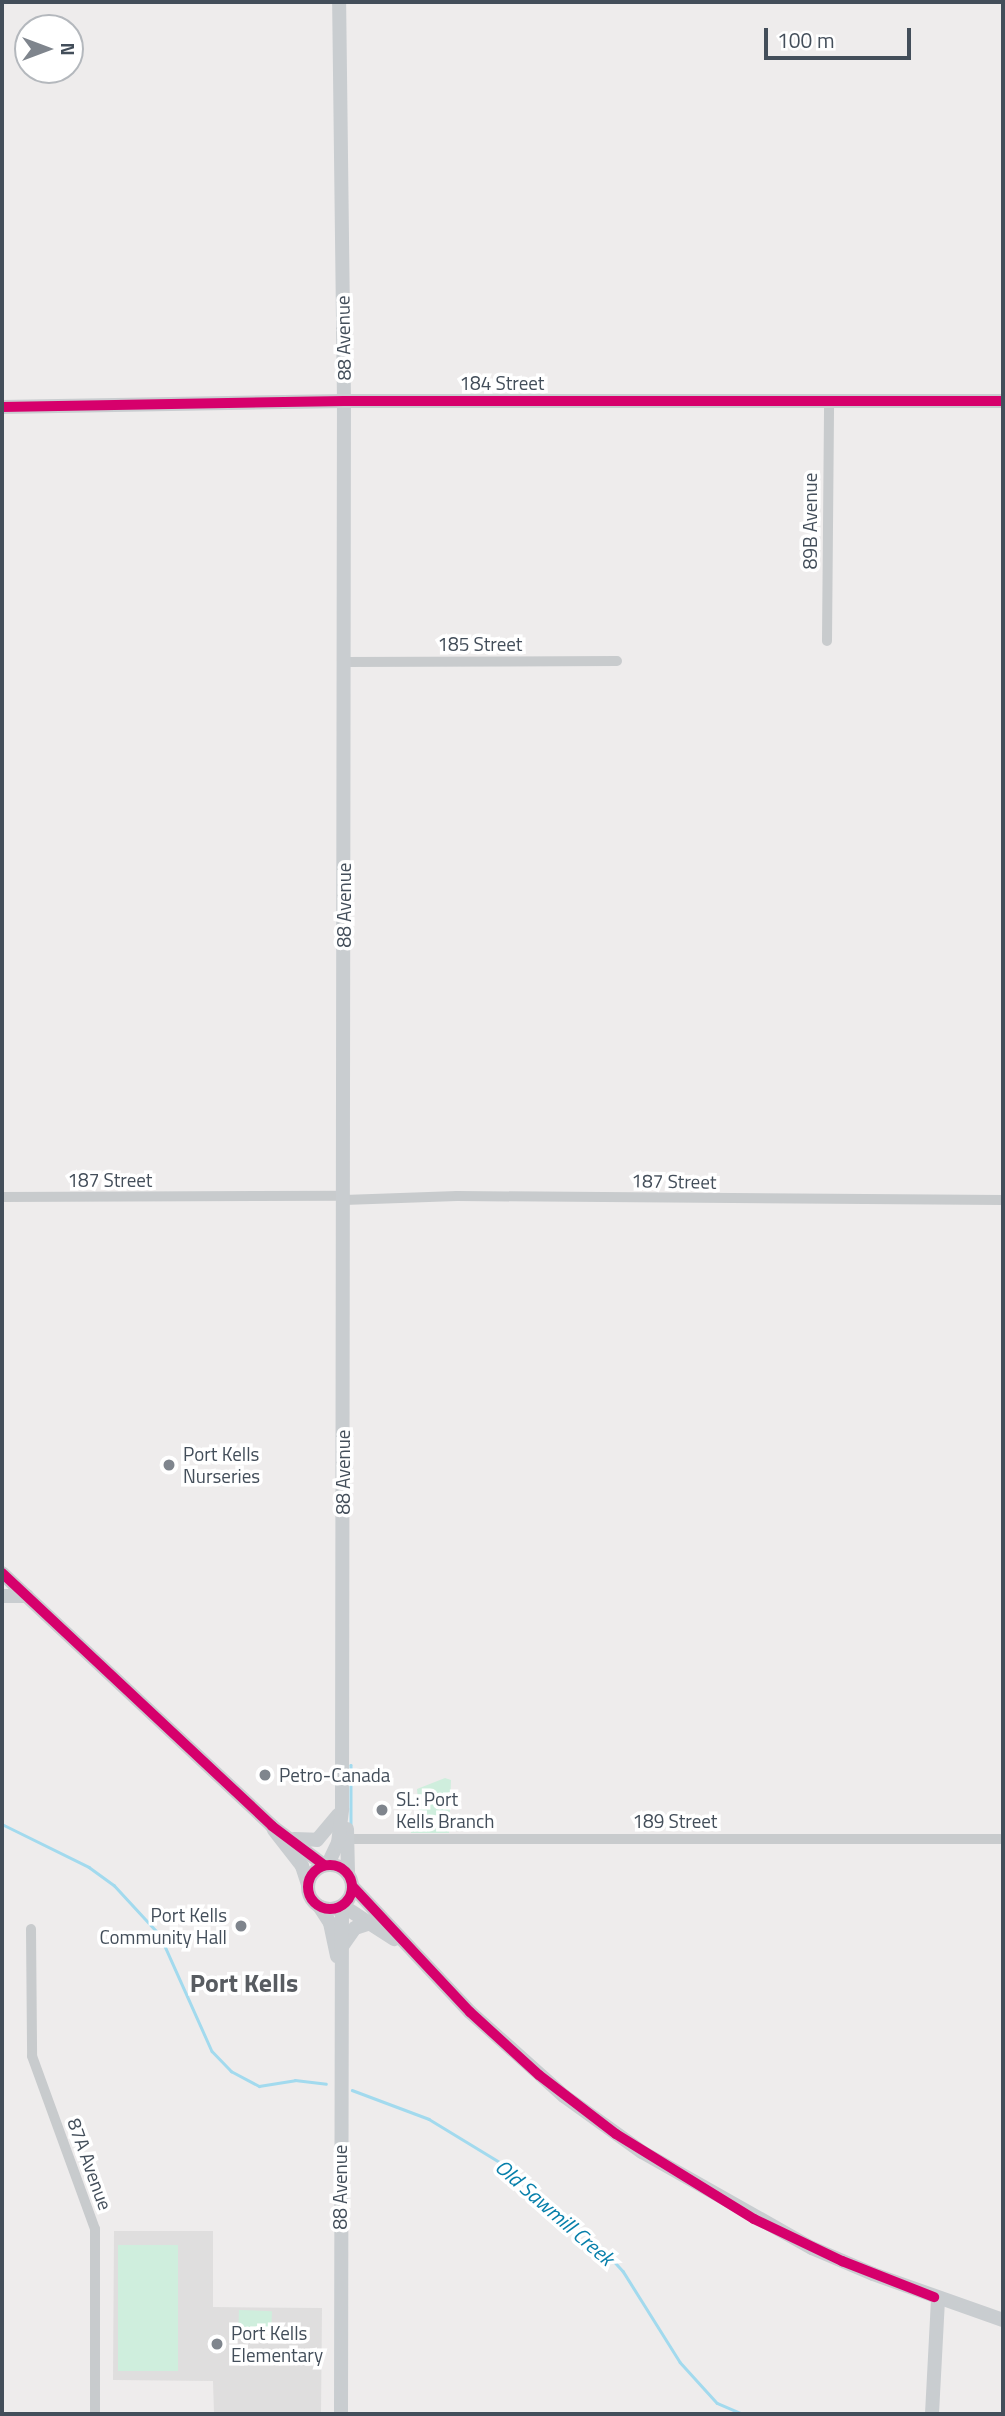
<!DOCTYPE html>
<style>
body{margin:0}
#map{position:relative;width:1005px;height:2416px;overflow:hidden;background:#eeecec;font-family:"Titillium Web",sans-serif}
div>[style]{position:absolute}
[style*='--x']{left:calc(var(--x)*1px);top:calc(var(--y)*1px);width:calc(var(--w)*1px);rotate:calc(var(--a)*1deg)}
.education>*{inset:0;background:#dfdede}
.green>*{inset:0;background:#cfeedd;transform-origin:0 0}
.stream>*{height:2.5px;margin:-1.25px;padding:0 1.25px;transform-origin:1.25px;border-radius:1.25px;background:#a2daee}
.street>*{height:10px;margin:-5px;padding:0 5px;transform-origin:5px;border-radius:5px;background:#c8cbcd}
.secondary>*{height:14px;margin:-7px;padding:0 7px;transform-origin:7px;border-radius:7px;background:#c9cdd0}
.secondary>.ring{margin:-7px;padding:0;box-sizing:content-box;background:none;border:14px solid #c9cdd0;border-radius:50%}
.cycleway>*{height:10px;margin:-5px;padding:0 5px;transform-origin:5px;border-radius:5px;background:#d6006c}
.cycleway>.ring{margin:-5px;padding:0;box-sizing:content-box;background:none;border:10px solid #d6006c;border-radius:50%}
.dots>*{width:19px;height:19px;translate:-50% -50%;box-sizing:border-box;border:4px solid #fff;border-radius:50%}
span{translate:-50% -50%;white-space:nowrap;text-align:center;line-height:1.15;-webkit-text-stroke:7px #fff;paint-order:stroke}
.street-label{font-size:19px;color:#434e5a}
.poi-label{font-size:19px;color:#434e5a}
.left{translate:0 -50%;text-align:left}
.right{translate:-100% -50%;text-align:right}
.water-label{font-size:21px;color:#067faa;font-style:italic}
.district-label{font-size:26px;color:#585c61;font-weight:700}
.frame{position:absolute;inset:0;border:4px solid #434e5a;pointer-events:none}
.north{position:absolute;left:14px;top:14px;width:70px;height:70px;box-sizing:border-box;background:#fff;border:2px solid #b4b8bd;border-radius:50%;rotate:90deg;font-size:19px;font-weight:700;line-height:28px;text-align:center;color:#434e5a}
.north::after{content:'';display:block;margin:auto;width:24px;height:32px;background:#7f858d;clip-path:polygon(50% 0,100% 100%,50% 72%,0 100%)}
.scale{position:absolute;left:764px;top:28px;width:147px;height:32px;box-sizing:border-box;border:4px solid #434e5a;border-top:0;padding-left:9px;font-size:21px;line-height:24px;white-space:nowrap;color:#434e5a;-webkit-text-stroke:5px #fff;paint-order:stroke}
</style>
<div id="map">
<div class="education">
<div style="clip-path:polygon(114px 2231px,213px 2231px,213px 2307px,322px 2308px,321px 2414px,214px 2414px,213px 2381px,113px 2380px)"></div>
</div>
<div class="green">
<div style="clip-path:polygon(445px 1778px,451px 1780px,449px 1833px,411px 1833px,411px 1826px,420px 1822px,417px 1789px)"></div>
<div style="left:118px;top:2245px;width:60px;height:126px"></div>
<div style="left:239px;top:2310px;width:33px;height:20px;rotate:2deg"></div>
</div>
<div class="stream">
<div style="--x:351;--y:1765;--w:61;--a:90"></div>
<div style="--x:2;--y:1824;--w:97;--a:26.3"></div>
<div style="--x:89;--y:1867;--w:31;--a:36"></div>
<div style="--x:114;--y:1885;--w:68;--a:47.4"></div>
<div style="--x:160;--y:1935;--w:127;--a:65.9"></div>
<div style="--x:212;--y:2051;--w:28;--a:46"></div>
<div style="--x:231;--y:2071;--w:32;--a:28"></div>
<div style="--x:259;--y:2086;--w:36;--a:-9"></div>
<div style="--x:295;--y:2080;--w:31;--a:7"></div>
<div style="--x:352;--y:2090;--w:82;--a:20.6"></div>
<div style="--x:429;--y:2119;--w:96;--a:31.4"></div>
<div style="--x:511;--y:2169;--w:122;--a:41"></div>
<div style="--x:603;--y:2249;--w:30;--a:48"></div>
<div style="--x:623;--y:2271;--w:107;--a:57.9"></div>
<div style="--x:680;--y:2362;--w:55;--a:47.9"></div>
<div style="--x:717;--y:2403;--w:28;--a:23"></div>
</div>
<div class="street">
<div style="--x:827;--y:641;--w:240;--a:-89.5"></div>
<div style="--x:344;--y:662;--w:273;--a:-0.2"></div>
<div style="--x:2;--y:1197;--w:342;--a:-0.2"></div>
<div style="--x:344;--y:1200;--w:113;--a:-2"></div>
<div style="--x:457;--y:1196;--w:546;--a:0.42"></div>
<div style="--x:347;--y:1839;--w:656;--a:0"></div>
<div style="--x:31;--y:1929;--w:127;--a:89.5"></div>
<div style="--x:32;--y:2056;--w:184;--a:70"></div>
<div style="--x:95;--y:2229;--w:185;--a:90"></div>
</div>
<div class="secondary">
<div style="--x:2;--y:407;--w:342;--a:-1"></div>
<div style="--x:344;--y:401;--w:659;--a:0"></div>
<div style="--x:2;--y:1573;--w:370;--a:43.1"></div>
<div style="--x:272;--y:1826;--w:65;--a:36.9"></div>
<div style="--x:2;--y:1596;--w:25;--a:0"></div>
<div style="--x:347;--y:1829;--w:44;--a:88.7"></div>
<div style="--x:274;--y:1830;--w:46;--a:52.1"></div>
<div style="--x:302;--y:1866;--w:20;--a:72"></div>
<div style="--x:294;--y:1839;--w:23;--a:2"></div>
<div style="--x:317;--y:1840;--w:33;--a:-50"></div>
<div style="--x:328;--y:1864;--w:23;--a:-65"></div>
<div style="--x:338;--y:1843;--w:35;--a:-83"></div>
<div style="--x:342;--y:1808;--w:1407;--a:-89.92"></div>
<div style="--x:344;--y:401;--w:399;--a:-90.7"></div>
<div class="ring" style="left:308px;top:1865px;width:30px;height:30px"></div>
<div style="--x:353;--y:1887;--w:171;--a:46.9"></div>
<div style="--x:470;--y:2012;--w:126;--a:41.8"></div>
<div style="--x:564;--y:2096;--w:96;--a:35.7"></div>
<div style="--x:642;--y:2152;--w:195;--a:29.5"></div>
<div style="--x:812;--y:2248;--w:66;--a:23.1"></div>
<div style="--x:873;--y:2274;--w:138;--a:19.5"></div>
<div style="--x:319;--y:1906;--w:20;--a:57"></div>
<div style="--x:330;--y:1923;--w:34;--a:78"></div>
<div style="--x:343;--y:1906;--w:61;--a:32.9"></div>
<div style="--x:343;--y:1945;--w:21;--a:-55"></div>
<div style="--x:355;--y:1928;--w:20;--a:-18"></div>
<div style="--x:341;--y:2414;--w:507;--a:-89.89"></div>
<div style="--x:932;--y:2414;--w:115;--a:-87"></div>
</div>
<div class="cycleway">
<div style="--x:2;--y:407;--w:342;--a:-1"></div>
<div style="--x:344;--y:401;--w:659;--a:0"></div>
<div style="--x:2;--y:1573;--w:370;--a:43.1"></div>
<div style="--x:272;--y:1826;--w:65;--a:36.9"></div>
<div class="ring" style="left:308px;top:1865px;width:34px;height:34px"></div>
<div style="--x:353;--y:1887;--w:171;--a:46.9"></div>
<div style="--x:470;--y:2012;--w:93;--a:42.4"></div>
<div style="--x:539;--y:2075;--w:97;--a:37.5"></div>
<div style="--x:616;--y:2134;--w:162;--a:31.6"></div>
<div style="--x:754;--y:2219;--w:98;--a:25.5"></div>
<div style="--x:842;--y:2261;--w:99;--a:21.4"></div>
</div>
<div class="dots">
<div style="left:169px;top:1465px;background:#7f858d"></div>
<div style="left:265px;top:1775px;background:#7f858d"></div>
<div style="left:382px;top:1810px;background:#7f858d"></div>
<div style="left:241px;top:1926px;background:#7f858d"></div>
<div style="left:217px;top:2344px;background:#7f858d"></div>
</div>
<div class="street-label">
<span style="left:343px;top:338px;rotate:-91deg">88 Avenue</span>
<span style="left:502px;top:383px">184 Street</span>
<span style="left:810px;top:521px;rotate:-90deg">89B Avenue</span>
<span style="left:480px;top:644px">185 Street</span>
<span style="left:344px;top:905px;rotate:-90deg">88 Avenue</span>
<span style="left:110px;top:1180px">187 Street</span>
<span style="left:674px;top:1181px;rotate:1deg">187 Street</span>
<span style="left:343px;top:1472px;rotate:-90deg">88 Avenue</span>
<span style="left:675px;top:1821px">189 Street</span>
<span style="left:90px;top:2164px;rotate:70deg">87A Avenue</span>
<span style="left:340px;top:2187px;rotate:-90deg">88 Avenue</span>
</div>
<div class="poi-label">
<span class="left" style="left:183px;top:1465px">Port Kells<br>Nurseries</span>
<span class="left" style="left:279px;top:1775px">Petro-Canada</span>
<span class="left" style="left:396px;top:1810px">SL: Port<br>Kells Branch</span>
<span class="right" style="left:227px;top:1926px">Port Kells<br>Community Hall</span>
<span class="left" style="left:231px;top:2344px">Port Kells<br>Elementary</span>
</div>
<div class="water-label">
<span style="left:555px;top:2212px;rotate:41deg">Old Sawmill Creek</span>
</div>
<div class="district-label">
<span style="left:244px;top:1983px">Port Kells</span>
</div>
<div class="frame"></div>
<div class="north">N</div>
<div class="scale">100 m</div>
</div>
